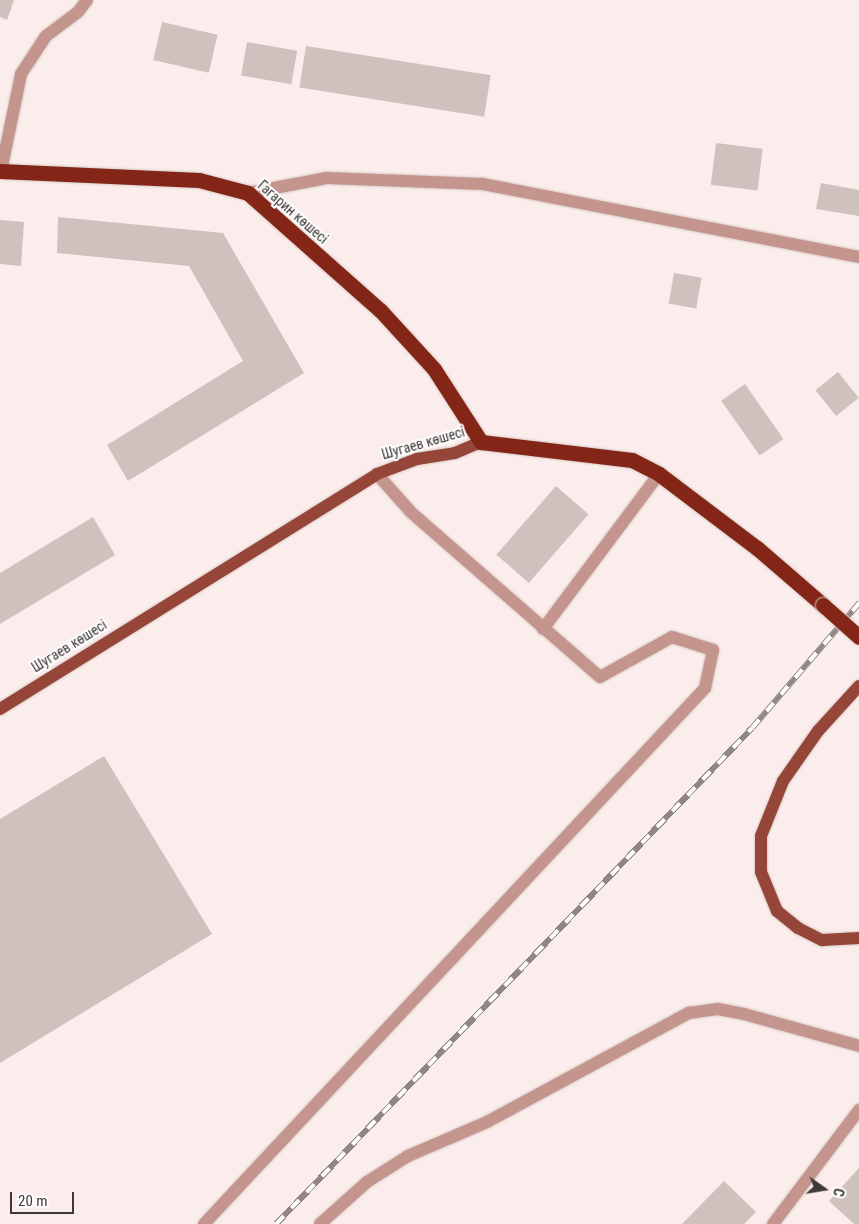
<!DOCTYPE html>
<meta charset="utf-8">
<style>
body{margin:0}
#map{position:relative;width:859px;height:1224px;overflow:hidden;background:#fbedeb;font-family:"Roboto Condensed",sans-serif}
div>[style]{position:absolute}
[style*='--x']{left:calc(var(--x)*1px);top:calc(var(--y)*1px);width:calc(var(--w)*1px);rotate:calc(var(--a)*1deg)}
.building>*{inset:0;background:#cec1be;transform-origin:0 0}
.roads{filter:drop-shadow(0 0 1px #d5c9c7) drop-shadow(0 0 1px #d5c9c7)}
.minor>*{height:12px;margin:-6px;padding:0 6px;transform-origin:6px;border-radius:6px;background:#c4958c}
.major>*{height:12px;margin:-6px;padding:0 6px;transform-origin:6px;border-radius:6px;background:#964638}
.highway>*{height:15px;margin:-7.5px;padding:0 7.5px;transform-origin:7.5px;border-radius:7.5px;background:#832617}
.rail>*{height:5.5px;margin-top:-2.75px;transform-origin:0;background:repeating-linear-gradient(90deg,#fefefe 0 11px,#908785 0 22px);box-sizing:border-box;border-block:1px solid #908785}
.bridges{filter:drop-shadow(0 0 1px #d5c9c7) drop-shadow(0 0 1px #d5c9c7)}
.highway-bridge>*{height:15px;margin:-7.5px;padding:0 7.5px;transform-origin:7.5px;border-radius:7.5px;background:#832617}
span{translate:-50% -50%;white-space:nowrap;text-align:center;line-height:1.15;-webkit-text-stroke:4px #fefefe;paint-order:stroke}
.street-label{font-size:14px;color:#3e3938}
.north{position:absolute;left:799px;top:1164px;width:50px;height:50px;-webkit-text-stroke:4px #fefefe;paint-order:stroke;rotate:103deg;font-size:14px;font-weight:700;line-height:20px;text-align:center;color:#3e3938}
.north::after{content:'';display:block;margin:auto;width:18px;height:22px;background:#3e3938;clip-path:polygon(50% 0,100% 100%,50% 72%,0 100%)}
.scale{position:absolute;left:10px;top:1192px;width:64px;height:22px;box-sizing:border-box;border:2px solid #3e3938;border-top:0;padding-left:6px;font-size:15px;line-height:18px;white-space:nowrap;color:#3e3938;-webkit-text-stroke:4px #fefefe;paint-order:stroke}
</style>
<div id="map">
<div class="building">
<div style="clip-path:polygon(0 0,14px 0,7px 20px,0 17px)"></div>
<div style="left:162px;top:22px;width:57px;height:39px;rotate:13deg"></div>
<div style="left:247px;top:42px;width:51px;height:34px;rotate:10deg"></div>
<div style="left:306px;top:46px;width:187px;height:42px;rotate:9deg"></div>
<div style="left:716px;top:143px;width:47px;height:42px;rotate:7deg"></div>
<div style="clip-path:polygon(821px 183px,859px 190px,859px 216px,816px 209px)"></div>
<div style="clip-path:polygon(58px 217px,223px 233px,304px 373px,128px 481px,107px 445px,243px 361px,189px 266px,57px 253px)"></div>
<div style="clip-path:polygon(0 220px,24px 222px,21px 266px,0 264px)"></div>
<div style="left:674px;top:273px;width:28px;height:31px;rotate:10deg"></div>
<div style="left:838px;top:372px;width:33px;height:29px;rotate:51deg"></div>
<div style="left:745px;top:384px;width:67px;height:29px;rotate:55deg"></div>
<div style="left:556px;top:486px;width:43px;height:91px;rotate:41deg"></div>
<div style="clip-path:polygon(93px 517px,115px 555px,0 624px,0 573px)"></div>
<div style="clip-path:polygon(104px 756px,212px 934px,0 1063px,0 819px)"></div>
<div style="clip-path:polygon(859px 1168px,859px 1224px,854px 1224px,829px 1201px)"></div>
<div style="clip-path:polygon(724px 1181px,756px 1212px,744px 1224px,682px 1224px)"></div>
</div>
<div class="roads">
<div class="minor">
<div style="--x:1;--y:171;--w:99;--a:-78.3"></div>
<div style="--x:21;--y:74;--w:45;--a:-56.7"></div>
<div style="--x:46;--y:36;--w:40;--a:-37"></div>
<div style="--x:78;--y:12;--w:15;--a:-53"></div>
<div style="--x:248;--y:193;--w:80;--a:-10.8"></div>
<div style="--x:327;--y:178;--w:156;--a:2.2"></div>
<div style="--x:483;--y:184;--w:383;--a:11"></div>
<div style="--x:543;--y:629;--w:194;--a:-53.2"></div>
<div style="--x:204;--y:1224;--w:734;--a:-46.93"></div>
<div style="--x:705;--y:688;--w:39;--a:-78"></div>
<div style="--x:713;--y:650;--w:43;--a:-162.4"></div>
<div style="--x:672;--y:637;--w:82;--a:150.9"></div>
<div style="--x:600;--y:677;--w:252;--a:-138.9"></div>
<div style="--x:410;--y:511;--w:50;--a:-131.7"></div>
<div style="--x:320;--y:1224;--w:63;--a:-41.8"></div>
<div style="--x:367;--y:1182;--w:49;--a:-32.4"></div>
<div style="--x:408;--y:1156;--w:86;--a:-23.3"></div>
<div style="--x:487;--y:1122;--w:230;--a:-28.4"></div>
<div style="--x:689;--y:1013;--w:29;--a:-8"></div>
<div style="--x:718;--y:1009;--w:26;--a:11"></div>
<div style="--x:744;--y:1014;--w:119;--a:15.5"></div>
<div style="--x:773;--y:1224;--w:143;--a:-53"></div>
</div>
<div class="major">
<div style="--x:859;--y:686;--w:61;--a:132.3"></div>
<div style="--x:818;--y:731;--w:61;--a:125"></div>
<div style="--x:783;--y:781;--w:59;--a:111.8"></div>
<div style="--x:761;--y:836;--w:36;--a:90"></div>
<div style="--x:761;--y:872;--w:42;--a:67.7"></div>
<div style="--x:777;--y:911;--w:27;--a:39"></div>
<div style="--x:798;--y:928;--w:27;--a:27"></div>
<div style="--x:822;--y:940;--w:37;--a:-3"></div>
<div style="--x:0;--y:709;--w:444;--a:-31.9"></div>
<div style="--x:377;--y:474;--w:43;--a:-20.6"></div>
<div style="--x:417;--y:459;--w:38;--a:-9"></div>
<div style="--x:455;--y:453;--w:28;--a:-23"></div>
</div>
<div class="highway">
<div style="--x:0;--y:171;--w:199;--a:2.6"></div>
<div style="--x:199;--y:180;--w:51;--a:14.9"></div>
<div style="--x:248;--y:193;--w:176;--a:41.6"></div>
<div style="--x:380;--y:310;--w:80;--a:47.5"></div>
<div style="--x:434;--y:369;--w:87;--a:57.2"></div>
<div style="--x:481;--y:442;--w:152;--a:6.8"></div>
<div style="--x:632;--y:460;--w:30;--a:27"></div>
<div style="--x:659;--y:474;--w:123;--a:37.1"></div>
<div style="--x:757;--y:548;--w:87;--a:40.8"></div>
</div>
</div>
<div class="rail">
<div style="--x:276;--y:1224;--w:687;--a:-46.18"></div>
<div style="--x:752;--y:728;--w:165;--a:-49.4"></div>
</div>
<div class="bridges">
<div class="highway-bridge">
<div style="--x:823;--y:605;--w:48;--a:41.6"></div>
</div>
</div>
<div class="street-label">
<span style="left:293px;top:212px;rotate:41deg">Гагарин көшесі</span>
<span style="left:423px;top:443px;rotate:-16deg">Шугаев көшесі</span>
<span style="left:69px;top:646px;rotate:-32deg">Шугаев көшесі</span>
</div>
<div class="north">С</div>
<div class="scale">20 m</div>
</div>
